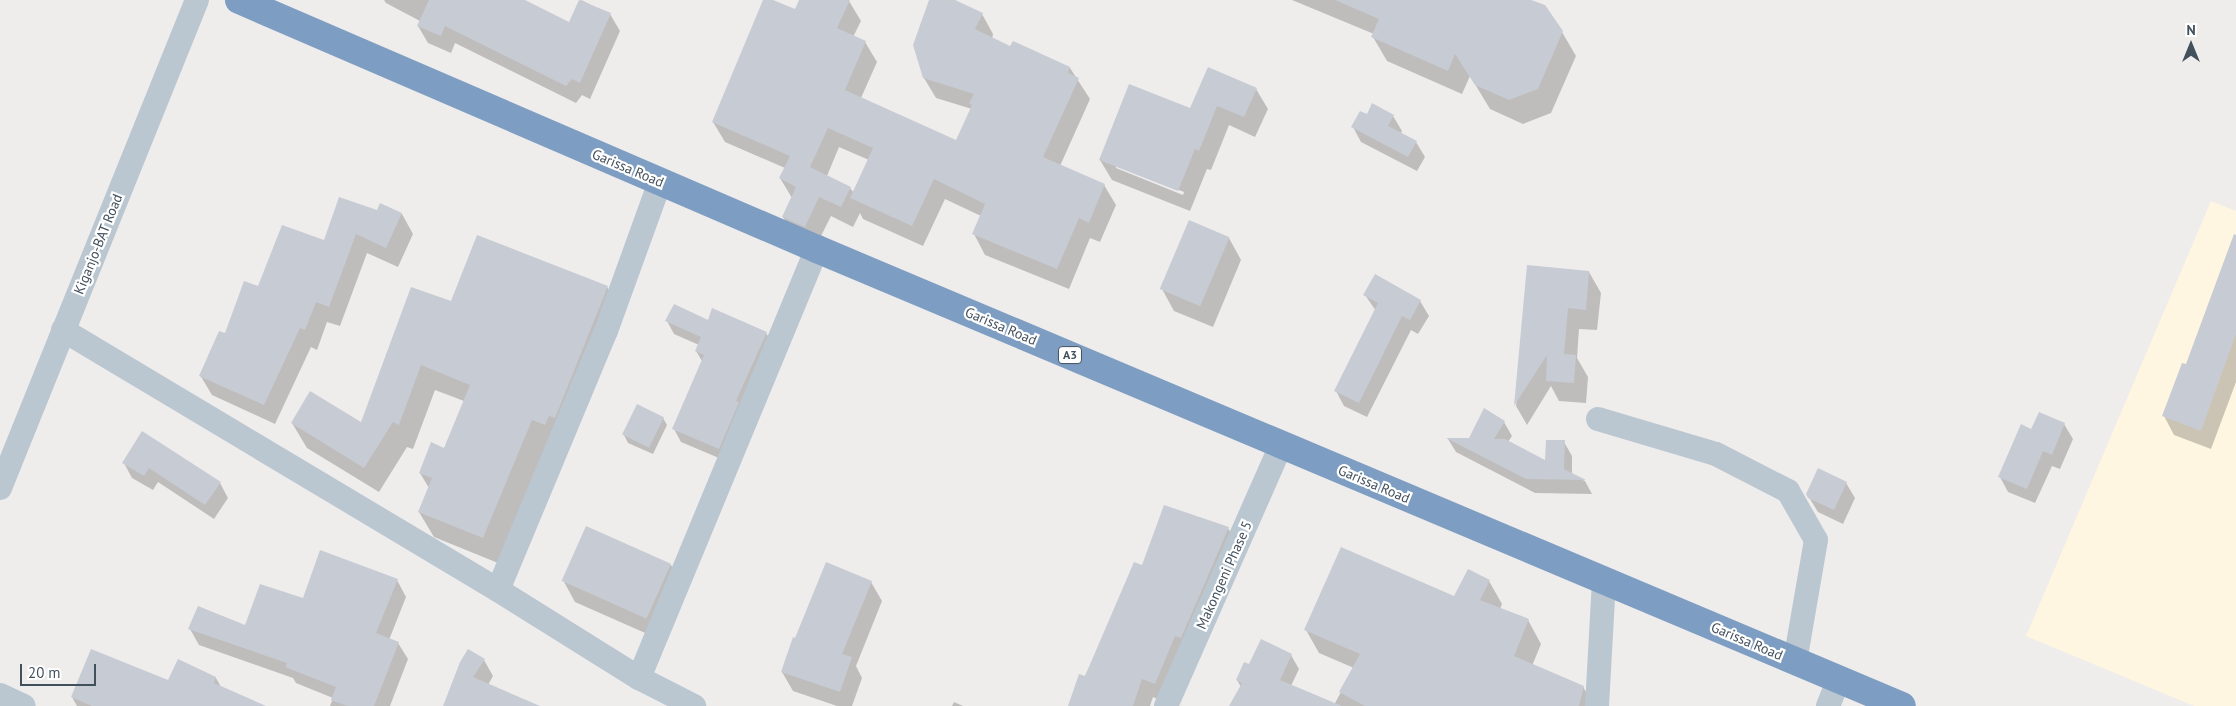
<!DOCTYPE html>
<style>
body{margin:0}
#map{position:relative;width:2236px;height:706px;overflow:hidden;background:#efecec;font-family:"PT Sans",sans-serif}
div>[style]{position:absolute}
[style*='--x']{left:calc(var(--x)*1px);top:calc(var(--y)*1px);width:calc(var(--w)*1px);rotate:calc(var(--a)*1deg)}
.commercial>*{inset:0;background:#fef6e1}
.shadow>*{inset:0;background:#0003}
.building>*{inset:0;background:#c7cbd3;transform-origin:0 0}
.street>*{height:24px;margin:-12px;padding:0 12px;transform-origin:12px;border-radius:12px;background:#bac7d1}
.highway>*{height:28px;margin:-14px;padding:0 14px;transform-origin:14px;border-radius:14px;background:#7d9ec2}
span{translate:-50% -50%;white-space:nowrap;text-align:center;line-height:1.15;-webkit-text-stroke:4.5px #fff;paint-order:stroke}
.shield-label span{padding:1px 4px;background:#fff;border:1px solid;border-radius:4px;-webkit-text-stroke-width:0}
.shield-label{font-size:12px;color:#42505c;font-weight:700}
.street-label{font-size:14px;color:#42505c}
.north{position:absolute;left:2166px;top:20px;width:50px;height:50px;-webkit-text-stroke:4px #fff;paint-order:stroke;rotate:0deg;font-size:14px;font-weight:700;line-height:20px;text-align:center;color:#42505c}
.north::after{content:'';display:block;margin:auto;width:18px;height:22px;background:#42505c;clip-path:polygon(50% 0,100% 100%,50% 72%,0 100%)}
.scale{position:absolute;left:20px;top:664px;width:76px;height:22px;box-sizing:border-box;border:2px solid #42505c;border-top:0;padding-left:6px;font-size:15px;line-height:18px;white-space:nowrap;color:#42505c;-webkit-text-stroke:4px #fff;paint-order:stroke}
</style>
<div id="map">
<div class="commercial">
<div style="clip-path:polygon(2211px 201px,2236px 211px,2236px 706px,2194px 706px,2026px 636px)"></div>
</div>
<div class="shadow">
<div style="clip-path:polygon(384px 0,522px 0,570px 23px,581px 0,610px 14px,620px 31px,590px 99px,582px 95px,576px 103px,455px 43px,451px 53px,428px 43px,418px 26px,420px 21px,386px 3px)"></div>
<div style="clip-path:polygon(evenodd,765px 0,770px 0,795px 11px,801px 0,849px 1px,861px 21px,853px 37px,865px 42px,877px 62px,861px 98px,956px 142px,972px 109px,936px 98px,924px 78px,931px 0,952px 0,982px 14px,993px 34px,992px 39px,1011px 48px,1070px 68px,1090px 99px,1060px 166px,1104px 185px,1116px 205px,1100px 242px,1090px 238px,1069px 289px,985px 255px,974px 234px,981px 216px,945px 199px,923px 246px,863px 219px,860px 213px,853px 227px,831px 216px,816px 246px,795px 237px,783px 217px,792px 198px,780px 178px,785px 168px,725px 142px,713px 122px,765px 0,839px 147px,869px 160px,854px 193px,850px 188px,827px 176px,839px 147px)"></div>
<div style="clip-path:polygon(1292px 0,1527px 0,1562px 32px,1576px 56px,1551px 113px,1523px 124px,1490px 109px,1470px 76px,1462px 94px,1387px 61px,1373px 37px,1374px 34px)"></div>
<div style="clip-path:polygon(evenodd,1256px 89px,1268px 109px,1255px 137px,1229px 125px,1211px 170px,1207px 169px,1190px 211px,1112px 180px,1100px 160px,1191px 110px,1256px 89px,1116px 165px,1184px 192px,1183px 195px,1116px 168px,1116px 165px)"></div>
<div style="clip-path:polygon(1367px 116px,1393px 116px,1402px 131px,1401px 133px,1416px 142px,1425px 157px,1417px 171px,1361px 142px,1353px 127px)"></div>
<div style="clip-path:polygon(378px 212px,402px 214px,413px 234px,398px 267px,367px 253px,340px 326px,327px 322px,317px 350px,311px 347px,275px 424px,212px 395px,200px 375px,259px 288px,324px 242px)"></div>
<div style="clip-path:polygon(1229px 238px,1241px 260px,1213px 327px,1174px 311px,1162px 289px)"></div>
<div style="clip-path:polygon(1529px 267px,1589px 272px,1601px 293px,1597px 330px,1579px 329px,1577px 358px,1588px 377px,1586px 403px,1559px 401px,1551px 386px,1527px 425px,1516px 406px)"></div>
<div style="clip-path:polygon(2236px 280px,2236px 382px,2211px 449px,2174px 435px,2164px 416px,2187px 366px)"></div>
<div style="clip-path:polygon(607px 287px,621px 312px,498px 563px,434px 537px,419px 512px,429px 488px,420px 473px,444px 449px,464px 401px,435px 390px,413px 449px,407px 447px,379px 492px,307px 448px,292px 423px,361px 424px,452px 303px)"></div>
<div style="clip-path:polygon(1365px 295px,1420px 301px,1429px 316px,1418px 334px,1411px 330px,1367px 417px,1344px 406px,1336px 391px,1376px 311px)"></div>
<div style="clip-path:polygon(667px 321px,708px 321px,766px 333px,774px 345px,726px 461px,681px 442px,674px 429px,702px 361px,696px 351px,699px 345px,674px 334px)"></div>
<div style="clip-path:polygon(663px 418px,667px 425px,653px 454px,628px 443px,624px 435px)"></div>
<div style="clip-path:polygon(1504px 422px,1512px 436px,1508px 442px,1547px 462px,1564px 442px,1572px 456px,1572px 475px,1585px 481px,1592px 494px,1535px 493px,1456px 452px,1448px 439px,1470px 440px)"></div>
<div style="clip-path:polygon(2064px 424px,2073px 439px,2060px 469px,2052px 466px,2035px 503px,2008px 492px,2000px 477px,2032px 430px)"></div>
<div style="clip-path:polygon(143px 433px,220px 483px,228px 498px,214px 519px,158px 482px,153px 490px,132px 478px,124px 463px)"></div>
<div style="clip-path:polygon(1846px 483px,1855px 498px,1843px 524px,1818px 512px,1807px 494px)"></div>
<div style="clip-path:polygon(1228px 528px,1239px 548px,1166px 703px,1153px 697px,1150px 706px,1069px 706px,1143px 567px)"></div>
<div style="clip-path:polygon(671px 565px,683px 587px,661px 640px,575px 602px,563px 580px)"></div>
<div style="clip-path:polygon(397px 580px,406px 597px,389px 640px,398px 643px,408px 659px,390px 706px,330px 706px,333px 698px,296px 683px,293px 678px,199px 645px,190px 629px,246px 626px,304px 600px)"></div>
<div style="clip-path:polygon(1489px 581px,1502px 604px,1500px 609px,1528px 620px,1541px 644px,1532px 666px,1583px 687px,1595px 706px,1231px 706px,1241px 687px,1237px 680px,1250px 666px,1291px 655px,1299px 669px,1291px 686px,1334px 705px,1354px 668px,1319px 653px,1306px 630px,1455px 598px)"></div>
<div style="clip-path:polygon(871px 582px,882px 601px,856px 666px,862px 678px,852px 706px,837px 706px,793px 691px,782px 672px,796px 639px)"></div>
<div style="clip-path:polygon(484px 660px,493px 676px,488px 685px,536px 706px,444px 706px)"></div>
<div style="clip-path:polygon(216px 678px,221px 687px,264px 706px,77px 706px,72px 697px,169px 682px)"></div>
<div style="clip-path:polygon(954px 702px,963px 706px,952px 706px)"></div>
</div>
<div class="building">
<div style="clip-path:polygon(429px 0,525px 0,569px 22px,579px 0,611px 13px,580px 83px,572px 79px,566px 86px,445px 26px,441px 36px,417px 26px)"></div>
<div style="clip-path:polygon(763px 0,773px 0,795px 9px,799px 0,850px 0,837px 28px,866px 41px,845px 90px,956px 140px,972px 105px,969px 103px,974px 94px,923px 78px,913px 45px,929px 0,955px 0,983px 13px,975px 29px,1010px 46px,1013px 41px,1070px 67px,1068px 73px,1079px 78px,1043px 157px,1105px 184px,1089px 223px,1079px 218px,1057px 269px,972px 234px,985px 204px,934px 179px,912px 226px,850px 198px,873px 148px,828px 128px,810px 167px,851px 187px,841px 207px,819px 197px,805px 227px,782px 217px,796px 187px,779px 178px,790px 156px,712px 122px)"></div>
<div style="clip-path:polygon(1335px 0,1531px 0,1545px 5px,1563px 31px,1538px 89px,1509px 100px,1475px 85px,1455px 54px,1448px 71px,1371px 37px,1379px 19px)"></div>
<div style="clip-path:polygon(1208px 67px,1257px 88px,1244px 117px,1217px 106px,1199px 151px,1195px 149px,1178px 191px,1099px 160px,1129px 84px,1190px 108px)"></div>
<div style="clip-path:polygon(1372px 103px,1394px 115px,1388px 126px,1417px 141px,1408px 157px,1351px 127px,1360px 111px,1367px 114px)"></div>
<div style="clip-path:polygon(339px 197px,377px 210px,380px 203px,402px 213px,386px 248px,356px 234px,329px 307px,316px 302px,305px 330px,300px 328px,264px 405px,199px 376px,219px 331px,225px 333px,244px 281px,258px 286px,282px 225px,324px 240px)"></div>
<div style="left:1189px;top:220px;width:44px;height:75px;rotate:23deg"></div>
<div style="clip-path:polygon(2234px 234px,2236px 235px,2236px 334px,2201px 431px,2162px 416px,2182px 363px,2186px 364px)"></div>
<div style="clip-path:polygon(477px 235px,608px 286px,555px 418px,549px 416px,545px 425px,532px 420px,483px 538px,418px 512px,432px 478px,419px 473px,431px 442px,444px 448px,470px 385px,421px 365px,399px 425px,393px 422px,364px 468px,291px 423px,310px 391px,361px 422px,411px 287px,451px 301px)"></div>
<div style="clip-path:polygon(1527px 265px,1589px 271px,1586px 310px,1568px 308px,1564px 354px,1576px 355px,1574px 383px,1546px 381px,1547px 355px,1514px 406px)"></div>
<div style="clip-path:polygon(1375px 274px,1421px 300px,1410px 320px,1402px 316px,1359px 403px,1334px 391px,1378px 303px,1363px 295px)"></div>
<div style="clip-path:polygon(674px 304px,708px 320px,712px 308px,767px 332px,736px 401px,739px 402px,719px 449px,672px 429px,704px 355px,695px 351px,701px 337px,665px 321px)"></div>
<div style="left:637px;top:404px;width:30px;height:34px;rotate:26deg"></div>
<div style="clip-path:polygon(1484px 408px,1505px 421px,1494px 439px,1505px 439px,1545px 460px,1546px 440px,1565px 440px,1564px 469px,1586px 480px,1526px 479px,1446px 438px,1469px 438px)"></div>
<div style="clip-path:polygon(2039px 412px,2065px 423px,2052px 455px,2043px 451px,2027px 489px,1998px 477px,2021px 424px,2031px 429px)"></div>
<div style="clip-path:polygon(142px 431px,221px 482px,205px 505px,149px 468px,144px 476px,122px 463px)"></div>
<div style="clip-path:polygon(1818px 468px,1847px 482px,1834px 510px,1808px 498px,1806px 494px)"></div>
<div style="clip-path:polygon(1164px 505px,1229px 527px,1181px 638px,1175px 636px,1155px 684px,1142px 679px,1133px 706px,1068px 706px,1079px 674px,1085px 676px,1134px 562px,1142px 565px)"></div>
<div style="left:586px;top:526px;width:93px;height:60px;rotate:24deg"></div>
<div style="clip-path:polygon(1341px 547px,1454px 596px,1468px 569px,1490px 580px,1480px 600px,1529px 619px,1514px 656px,1584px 686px,1579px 706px,1365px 706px,1339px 692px,1360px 654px,1304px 630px)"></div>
<div style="clip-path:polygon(320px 550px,398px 579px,376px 633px,399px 642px,374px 706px,347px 706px,331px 700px,336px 687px,285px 667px,287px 663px,188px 629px,198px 606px,245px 625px,260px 584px,303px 598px)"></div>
<div style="clip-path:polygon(826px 562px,872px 581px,842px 654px,852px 657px,840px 692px,781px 672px,793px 637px,795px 638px)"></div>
<div style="clip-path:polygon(1261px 639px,1292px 654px,1280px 680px,1342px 706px,1229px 706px,1242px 683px,1236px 680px,1244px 662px,1249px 664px)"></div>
<div style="clip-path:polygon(91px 649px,168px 680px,178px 659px,216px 677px,214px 683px,266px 706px,92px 706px,71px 697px)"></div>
<div style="clip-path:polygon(468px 649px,485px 659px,473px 677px,540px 706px,443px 706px,460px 662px)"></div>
</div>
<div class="street">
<div style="--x:63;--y:330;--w:507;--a:30.87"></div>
<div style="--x:498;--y:590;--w:166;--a:32"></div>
<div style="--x:639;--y:678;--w:62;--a:27"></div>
<div style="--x:1598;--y:419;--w:123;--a:16.5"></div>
<div style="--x:1716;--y:454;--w:81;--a:27.2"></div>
<div style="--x:1788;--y:491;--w:56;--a:60.3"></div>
<div style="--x:1816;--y:540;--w:124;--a:99.8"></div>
<div style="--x:0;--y:488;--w:526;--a:-68.02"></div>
<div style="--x:498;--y:590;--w:281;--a:-67.4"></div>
<div style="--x:606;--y:331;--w:158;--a:-70.1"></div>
<div style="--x:639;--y:678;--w:464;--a:-67.5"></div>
<div style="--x:0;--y:695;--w:26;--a:25"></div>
<div style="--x:1166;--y:706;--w:285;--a:-66.2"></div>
<div style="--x:1597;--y:706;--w:126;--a:-86.8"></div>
<div style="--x:1828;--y:706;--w:27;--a:-68"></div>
</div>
<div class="highway">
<div style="--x:239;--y:0;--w:629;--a:23.31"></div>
<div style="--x:817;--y:249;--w:1177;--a:22.84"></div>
</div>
<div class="shield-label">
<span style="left:1070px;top:355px">A3</span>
</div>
<div class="street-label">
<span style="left:628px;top:168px;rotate:23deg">Garissa Road</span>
<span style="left:98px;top:244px;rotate:-68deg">Kiganjo-BAT Road</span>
<span style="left:1001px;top:326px;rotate:23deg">Garissa Road</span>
<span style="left:1374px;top:484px;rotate:23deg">Garissa Road</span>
<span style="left:1224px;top:575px;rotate:-66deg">Makongeni Phase 5</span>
<span style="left:1747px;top:641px;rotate:23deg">Garissa Road</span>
</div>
<div class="north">N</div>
<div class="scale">20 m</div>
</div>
